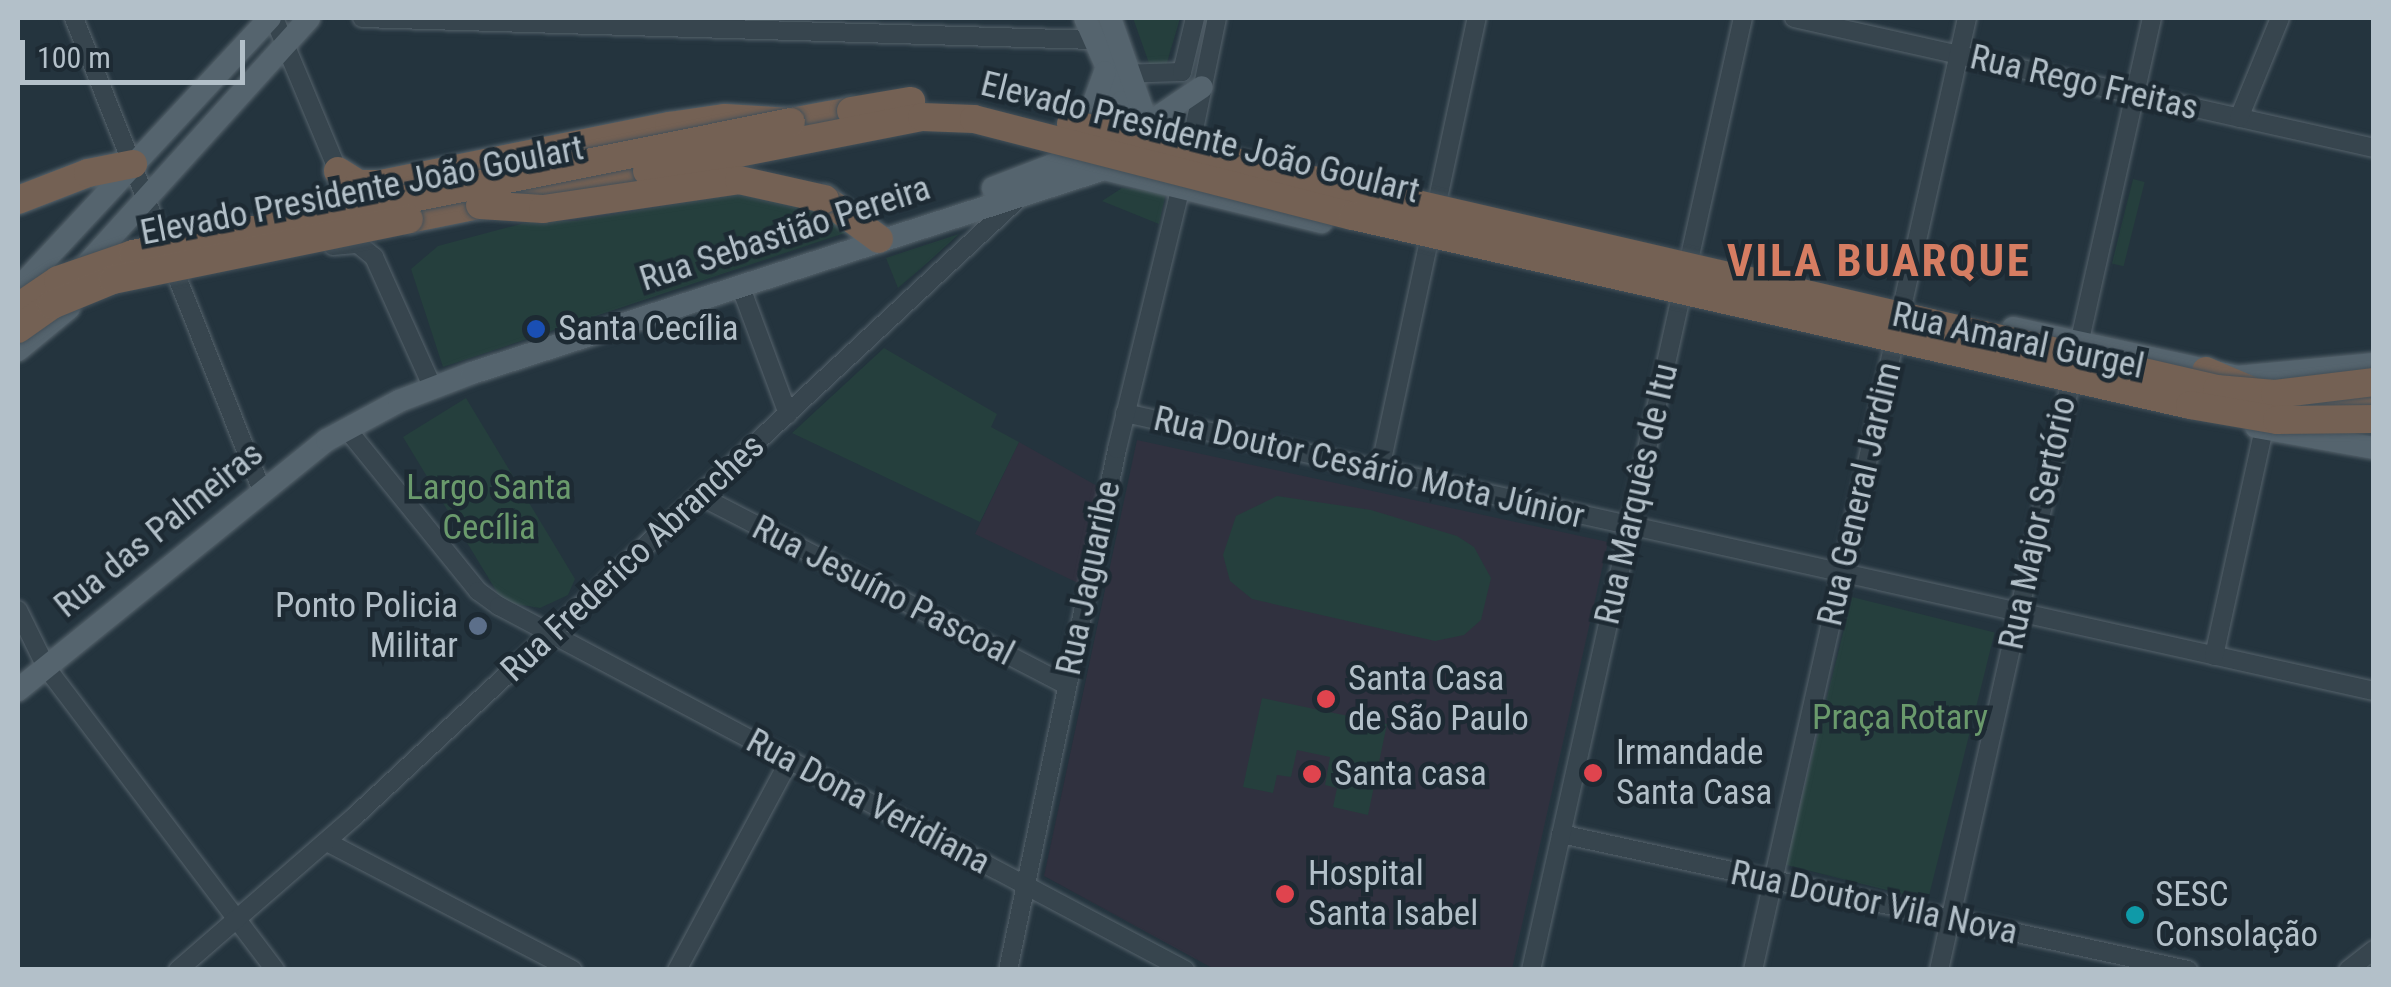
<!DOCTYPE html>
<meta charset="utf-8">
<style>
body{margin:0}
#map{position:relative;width:2391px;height:987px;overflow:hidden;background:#24343e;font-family:"Roboto Condensed",sans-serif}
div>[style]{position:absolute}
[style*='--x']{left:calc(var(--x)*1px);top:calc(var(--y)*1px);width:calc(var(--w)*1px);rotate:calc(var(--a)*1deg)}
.medical>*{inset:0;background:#30313f}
.green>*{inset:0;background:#253f3d;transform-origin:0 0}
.roads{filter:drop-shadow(0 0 2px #56636c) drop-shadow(0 0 2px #56636c)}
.minor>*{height:18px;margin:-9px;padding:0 9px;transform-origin:9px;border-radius:9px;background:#37454e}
.major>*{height:22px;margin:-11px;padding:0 11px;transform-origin:11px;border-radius:11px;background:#55646e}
.highway>*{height:28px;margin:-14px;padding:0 14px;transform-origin:14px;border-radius:14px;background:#746154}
.bridges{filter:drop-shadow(0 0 2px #435059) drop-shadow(0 0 2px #435059)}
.highway-bridge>*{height:28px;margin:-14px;padding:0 14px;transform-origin:14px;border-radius:14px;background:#746154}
.dots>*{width:28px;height:28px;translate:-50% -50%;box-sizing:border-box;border:5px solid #1d2a33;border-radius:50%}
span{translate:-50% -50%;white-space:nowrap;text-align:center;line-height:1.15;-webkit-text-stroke:9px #1d2a33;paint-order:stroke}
.street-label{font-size:35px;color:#b3c0c9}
.poi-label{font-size:35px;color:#b3c0c9}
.left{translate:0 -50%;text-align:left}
.right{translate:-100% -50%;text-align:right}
.park-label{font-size:35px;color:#6a9a6c}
.district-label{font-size:45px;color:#d67d62;font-weight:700;letter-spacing:2.5px}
.frame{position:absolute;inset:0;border:20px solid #b3c0c9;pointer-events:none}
.scale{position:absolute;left:20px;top:40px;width:225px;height:45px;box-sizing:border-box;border:5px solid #b3c0c9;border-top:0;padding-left:12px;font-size:30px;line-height:35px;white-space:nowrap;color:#b3c0c9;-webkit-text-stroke:8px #1d2a33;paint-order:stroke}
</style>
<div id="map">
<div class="medical">
<div style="clip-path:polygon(1137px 440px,1608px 542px,1512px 969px,1214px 969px,1044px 876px)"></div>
<div style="clip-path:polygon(1019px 442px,1099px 487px,1078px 583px,975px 534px)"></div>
</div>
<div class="green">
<div style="clip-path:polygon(1133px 18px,1180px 18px,1166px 66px,1150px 66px)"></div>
<div style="left:2133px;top:179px;width:12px;height:87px;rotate:14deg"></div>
<div style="clip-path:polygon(1122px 188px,1166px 192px,1159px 224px,1102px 201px)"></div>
<div style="clip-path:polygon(758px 190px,818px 208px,851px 231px,443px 367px,411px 269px,438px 246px,532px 221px,575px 221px)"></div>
<div style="clip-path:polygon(959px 234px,927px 263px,898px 288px,886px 258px)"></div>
<div style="clip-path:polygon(884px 348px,997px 414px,991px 427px,1019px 442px,980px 522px,792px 433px)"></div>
<div style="clip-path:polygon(466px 398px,575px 579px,568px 595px,540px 608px,503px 602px,403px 437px)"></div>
<div style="clip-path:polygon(1277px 496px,1371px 510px,1457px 536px,1474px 547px,1491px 578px,1481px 620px,1464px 635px,1435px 641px,1252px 599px,1230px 581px,1223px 555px,1236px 516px)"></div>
<div style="left:1852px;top:597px;width:147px;height:276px;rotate:14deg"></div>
<div style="clip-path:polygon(1262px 698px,1387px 724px,1368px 815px,1333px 807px,1337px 788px,1325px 785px,1330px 757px,1297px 750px,1291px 777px,1277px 775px,1273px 793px,1243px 787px)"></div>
</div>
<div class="roads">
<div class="minor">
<div style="--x:74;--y:18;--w:509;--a:68.32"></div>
<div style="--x:274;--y:18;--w:166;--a:67.3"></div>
<div style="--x:338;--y:171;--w:47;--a:88.8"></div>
<div style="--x:362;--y:18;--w:732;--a:1.72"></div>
<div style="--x:1794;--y:18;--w:594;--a:12.63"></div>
<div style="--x:1119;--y:74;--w:63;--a:-1.8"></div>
<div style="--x:1182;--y:72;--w:56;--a:-76.5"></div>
<div style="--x:2239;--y:118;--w:108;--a:-67.7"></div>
<div style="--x:1189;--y:154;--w:139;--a:-78.4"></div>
<div style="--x:333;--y:246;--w:25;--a:-5"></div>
<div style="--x:358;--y:244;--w:21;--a:39"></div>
<div style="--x:374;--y:257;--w:144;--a:65.8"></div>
<div style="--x:740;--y:285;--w:138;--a:69.6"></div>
<div style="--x:1125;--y:413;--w:1280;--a:12.55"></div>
<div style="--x:346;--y:428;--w:210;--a:51"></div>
<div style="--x:478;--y:591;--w:26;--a:36"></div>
<div style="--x:499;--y:606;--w:777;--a:27.95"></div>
<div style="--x:1380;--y:469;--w:461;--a:-77.9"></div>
<div style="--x:700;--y:496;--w:412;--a:27.3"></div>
<div style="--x:18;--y:610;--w:64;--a:63.8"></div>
<div style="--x:46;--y:667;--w:380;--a:52.9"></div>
<div style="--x:2214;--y:656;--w:232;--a:-77.6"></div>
<div style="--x:1561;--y:834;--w:642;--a:12.24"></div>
<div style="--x:327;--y:842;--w:277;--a:27.5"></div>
<div style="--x:178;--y:970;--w:235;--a:-41"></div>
<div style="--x:355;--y:816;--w:906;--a:-42.94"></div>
<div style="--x:677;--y:970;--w:237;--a:-61.8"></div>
<div style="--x:1008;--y:970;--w:532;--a:-78.18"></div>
<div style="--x:1117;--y:449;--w:278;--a:-76.3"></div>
<div style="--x:1531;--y:970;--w:975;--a:-77.45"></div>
<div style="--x:1753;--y:970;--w:976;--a:-77.33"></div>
<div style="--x:1939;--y:970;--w:976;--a:-77.39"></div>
<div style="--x:2348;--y:970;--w:33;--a:-38"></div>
</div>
<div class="major">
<div style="--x:1085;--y:18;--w:92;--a:66.2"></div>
<div style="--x:1122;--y:102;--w:35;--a:41"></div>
<div style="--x:1148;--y:125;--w:42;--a:21"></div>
<div style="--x:1110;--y:18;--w:111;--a:70.6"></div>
<div style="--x:1137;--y:131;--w:78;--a:-34.1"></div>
<div style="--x:1080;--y:141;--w:73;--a:-70.1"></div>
<div style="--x:993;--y:188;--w:108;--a:-21.1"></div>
<div style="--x:77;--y:275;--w:346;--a:-47.9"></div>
<div style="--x:18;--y:289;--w:370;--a:-47.1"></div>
<div style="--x:2013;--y:328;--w:229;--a:12.3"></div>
<div style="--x:2237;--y:377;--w:138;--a:-5.4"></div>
<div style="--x:18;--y:350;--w:66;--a:-39.5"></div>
<div style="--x:2256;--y:427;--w:120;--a:10.1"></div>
<div style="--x:18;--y:690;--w:397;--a:-39"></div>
<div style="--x:327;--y:440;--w:82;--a:-28.4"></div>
<div style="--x:399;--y:401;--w:78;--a:-21"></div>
<div style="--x:472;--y:373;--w:664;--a:-17.89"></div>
<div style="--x:1104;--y:169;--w:224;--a:13.7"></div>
</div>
<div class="highway">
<div style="--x:338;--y:171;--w:25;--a:32"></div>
<div style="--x:359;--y:184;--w:22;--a:0"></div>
<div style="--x:381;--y:184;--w:294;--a:-11.4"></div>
<div style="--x:669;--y:126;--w:57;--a:-8.1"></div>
<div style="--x:725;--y:118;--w:66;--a:3.5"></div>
<div style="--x:791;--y:122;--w:61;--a:-10.4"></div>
<div style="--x:825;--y:199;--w:67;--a:36.5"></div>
<div style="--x:18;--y:200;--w:75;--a:-21.1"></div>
<div style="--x:88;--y:173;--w:46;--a:-11.3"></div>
<div style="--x:409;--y:219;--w:243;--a:-11.4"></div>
<div style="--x:2206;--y:371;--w:46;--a:23.2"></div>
<div style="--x:2320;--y:398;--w:54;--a:-2.1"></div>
</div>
</div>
<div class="bridges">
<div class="highway-bridge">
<div style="--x:851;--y:111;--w:61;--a:-9.5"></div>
<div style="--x:1071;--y:124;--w:1176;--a:13.02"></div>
<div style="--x:2217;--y:389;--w:58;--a:4.9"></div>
<div style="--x:2275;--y:394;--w:100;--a:-6.9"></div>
<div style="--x:647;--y:171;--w:280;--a:-11.1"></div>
<div style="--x:922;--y:117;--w:52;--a:2.2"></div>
<div style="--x:974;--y:119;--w:391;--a:14.4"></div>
<div style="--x:1353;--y:216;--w:858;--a:12.72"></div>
<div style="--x:2190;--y:405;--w:88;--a:9.8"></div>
<div style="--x:2277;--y:420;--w:97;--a:-0.6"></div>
<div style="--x:480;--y:205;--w:63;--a:3.6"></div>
<div style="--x:543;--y:209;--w:198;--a:-8.4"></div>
<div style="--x:739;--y:180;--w:88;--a:12.5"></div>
<div style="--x:18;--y:307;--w:48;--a:-34"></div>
<div style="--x:58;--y:280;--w:79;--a:-19.1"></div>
<div style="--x:133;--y:254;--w:671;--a:-11.34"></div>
<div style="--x:18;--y:329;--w:42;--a:-35.2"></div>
<div style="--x:52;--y:305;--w:66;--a:-22.3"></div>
<div style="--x:113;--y:280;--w:302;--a:-11.6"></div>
</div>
</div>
<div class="dots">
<div style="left:536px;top:329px;background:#1a4fb4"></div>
<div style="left:478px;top:626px;background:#5c6f8a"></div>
<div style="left:1326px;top:699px;background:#e0444e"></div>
<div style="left:1593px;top:773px;background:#e0444e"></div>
<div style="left:1312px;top:774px;background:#e0444e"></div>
<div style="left:1285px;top:894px;background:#e0444e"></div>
<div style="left:2135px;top:915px;background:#0f9aa8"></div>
</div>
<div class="street-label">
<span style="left:2084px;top:83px;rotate:13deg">Rua Rego Freitas</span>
<span style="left:1200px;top:138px;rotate:14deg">Elevado Presidente João Goulart</span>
<span style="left:362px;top:191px;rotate:-11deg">Elevado Presidente João Goulart</span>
<span style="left:785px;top:234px;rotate:-18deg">Rua Sebastião Pereira</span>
<span style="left:2018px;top:341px;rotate:12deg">Rua Amaral Gurgel</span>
<span style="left:1369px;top:468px;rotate:13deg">Rua Doutor Cesário Mota Júnior</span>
<span style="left:1637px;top:494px;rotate:-77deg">Rua Marquês de Itu</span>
<span style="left:1860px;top:494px;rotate:-77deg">Rua General Jardim</span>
<span style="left:2038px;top:523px;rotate:-78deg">Rua Major Sertório</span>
<span style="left:159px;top:530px;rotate:-39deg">Rua das Palmeiras</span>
<span style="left:633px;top:558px;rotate:-43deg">Rua Frederico Abranches</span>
<span style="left:1089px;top:578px;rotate:-78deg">Rua Jaguaribe</span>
<span style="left:883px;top:591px;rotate:27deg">Rua Jesuíno Pascoal</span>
<span style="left:868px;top:802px;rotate:28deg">Rua Dona Veridiana</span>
<span style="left:1874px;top:903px;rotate:12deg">Rua Doutor Vila Nova</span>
</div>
<div class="poi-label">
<span class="left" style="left:558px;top:329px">Santa Cecília</span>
<span class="right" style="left:458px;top:626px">Ponto Policia<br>Militar</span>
<span class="left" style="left:1348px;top:699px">Santa Casa<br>de São Paulo</span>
<span class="left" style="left:1616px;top:773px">Irmandade<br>Santa Casa</span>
<span class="left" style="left:1334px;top:774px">Santa casa</span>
<span class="left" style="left:1308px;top:894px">Hospital<br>Santa Isabel</span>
<span class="left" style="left:2155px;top:915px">SESC<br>Consolação</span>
</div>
<div class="park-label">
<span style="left:489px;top:508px">Largo Santa<br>Cecília</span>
<span style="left:1900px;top:718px">Praça Rotary</span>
</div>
<div class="district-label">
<span style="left:1879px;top:261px">VILA BUARQUE</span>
</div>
<div class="frame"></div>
<div class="scale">100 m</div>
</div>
